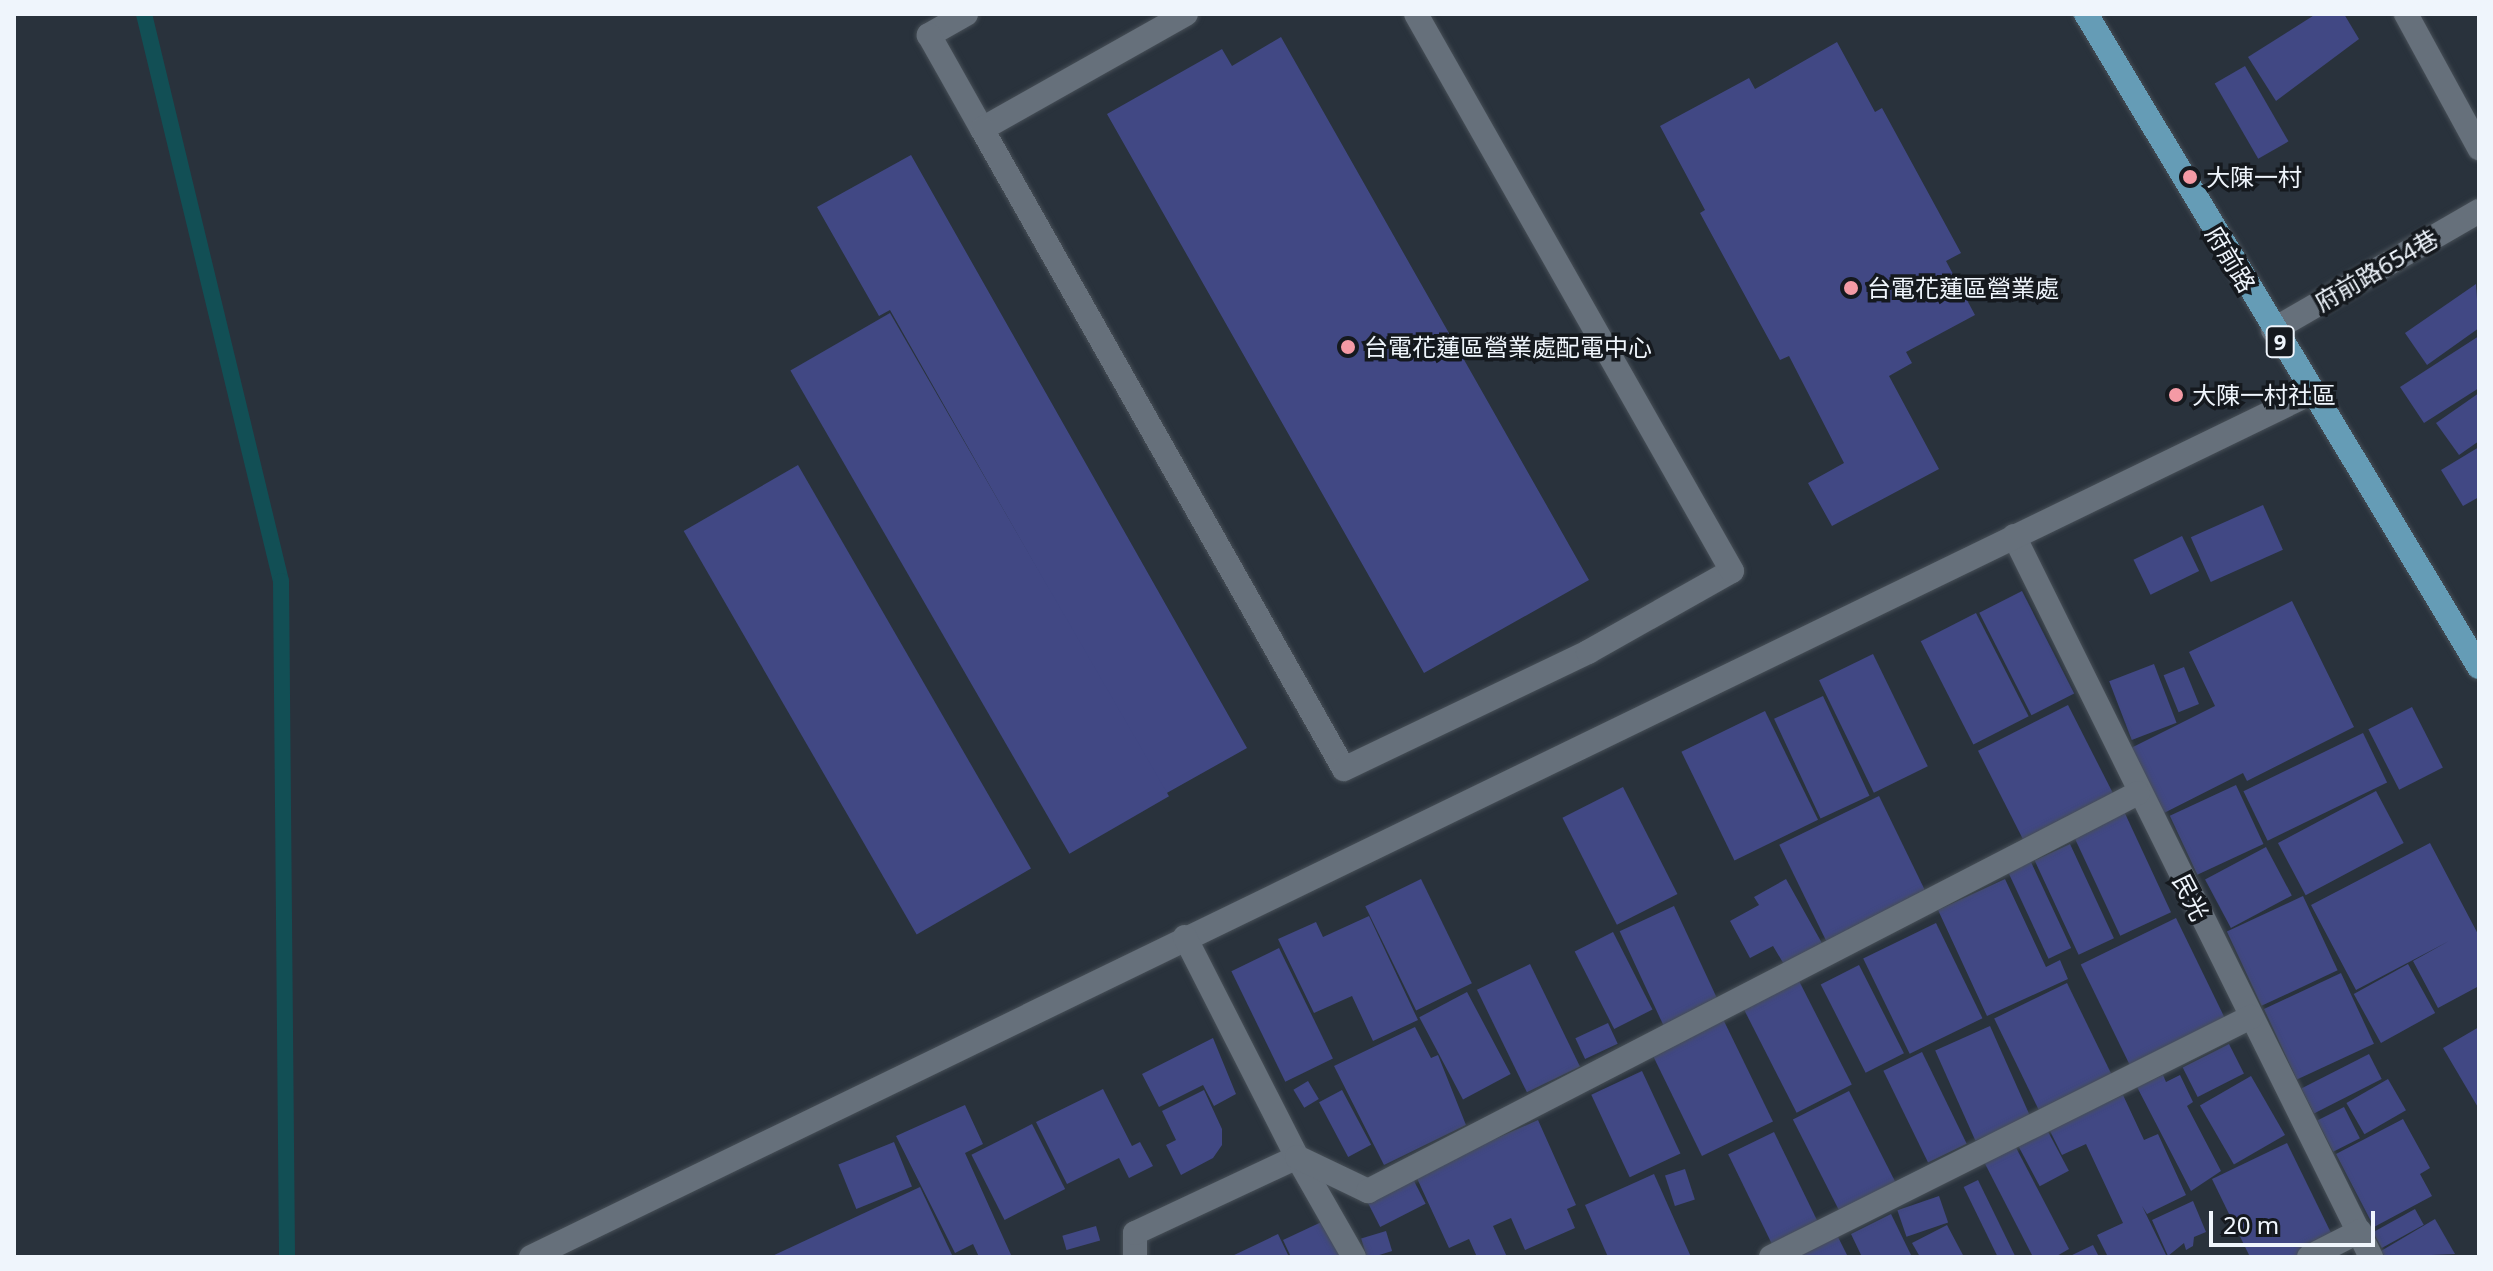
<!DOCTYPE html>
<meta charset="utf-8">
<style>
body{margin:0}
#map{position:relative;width:2493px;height:1271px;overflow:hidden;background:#29323c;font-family:"Noto Sans","Noto Sans TC",sans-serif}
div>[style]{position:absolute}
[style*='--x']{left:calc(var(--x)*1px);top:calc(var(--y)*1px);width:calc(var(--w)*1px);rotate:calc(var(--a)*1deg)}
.stream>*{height:16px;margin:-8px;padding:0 8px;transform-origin:8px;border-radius:8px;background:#124f55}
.building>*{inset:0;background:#414884;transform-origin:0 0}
.roads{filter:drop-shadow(0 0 2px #474f57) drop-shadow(0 0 2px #474f57)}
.minor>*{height:24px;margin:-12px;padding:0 12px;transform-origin:12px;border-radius:12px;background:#66707b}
.major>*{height:24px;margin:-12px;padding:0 12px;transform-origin:12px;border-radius:12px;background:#659cb6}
.dots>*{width:22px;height:22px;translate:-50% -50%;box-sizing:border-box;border:4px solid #15191e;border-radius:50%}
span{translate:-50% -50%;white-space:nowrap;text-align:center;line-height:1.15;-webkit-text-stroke:7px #15191e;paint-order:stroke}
.shield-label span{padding:2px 6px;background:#15191e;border:2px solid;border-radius:6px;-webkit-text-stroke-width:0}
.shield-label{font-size:22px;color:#eff5fc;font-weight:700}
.poi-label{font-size:24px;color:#eff5fc}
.left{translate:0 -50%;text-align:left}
.street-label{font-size:24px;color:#eff5fc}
.frame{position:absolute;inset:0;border:16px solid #eff5fc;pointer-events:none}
.scale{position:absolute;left:2209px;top:1211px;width:166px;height:36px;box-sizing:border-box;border:4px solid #eff5fc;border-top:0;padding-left:10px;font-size:24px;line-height:28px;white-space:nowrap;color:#eff5fc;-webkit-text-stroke:6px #15191e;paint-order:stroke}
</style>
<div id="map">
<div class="stream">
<div style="--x:144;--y:14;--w:583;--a:76.42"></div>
<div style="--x:281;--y:581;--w:676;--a:89.49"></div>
</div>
<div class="building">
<div style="clip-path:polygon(2316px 14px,2344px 14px,2359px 39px,2276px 101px,2248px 57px)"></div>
<div style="clip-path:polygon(1281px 37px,1589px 580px,1424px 673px,1107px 114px,1222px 49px,1232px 66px)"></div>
<div style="clip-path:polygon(1837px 42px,1875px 112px,1882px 108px,1961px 253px,1946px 261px,1975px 315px,1906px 352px,1912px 363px,1889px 376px,1939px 469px,1832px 526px,1808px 483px,1844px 463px,1789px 356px,1780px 360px,1700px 213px,1705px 210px,1660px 126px,1749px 78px,1755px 89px)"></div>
<div style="left:2245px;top:66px;width:87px;height:35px;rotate:60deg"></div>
<div style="clip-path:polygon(911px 155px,1247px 748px,1165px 794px,890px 310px,879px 316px,817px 207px)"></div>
<div style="clip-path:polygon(2476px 284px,2479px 328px,2427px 365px,2405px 333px)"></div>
<div style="left:890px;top:313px;width:558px;height:115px;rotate:60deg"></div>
<div style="clip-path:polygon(2479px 336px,2479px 388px,2424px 423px,2400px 387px)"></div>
<div style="clip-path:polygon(2479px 393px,2479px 441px,2459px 455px,2436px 423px)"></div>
<div style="clip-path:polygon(2479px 447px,2479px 497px,2463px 506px,2441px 470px)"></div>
<div style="left:798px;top:465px;width:466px;height:132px;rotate:60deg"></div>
<div style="left:2263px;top:505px;width:49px;height:79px;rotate:66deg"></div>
<div style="left:2182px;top:536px;width:39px;height:54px;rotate:64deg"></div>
<div style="left:2022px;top:591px;width:115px;height:48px;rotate:63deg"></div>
<div style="clip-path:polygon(2292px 601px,2354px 727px,2247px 781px,2243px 773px,2164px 813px,2131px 748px,2215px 706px,2189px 652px)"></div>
<div style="left:1976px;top:613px;width:116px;height:62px;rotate:63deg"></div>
<div style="left:1873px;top:654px;width:125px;height:60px;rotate:64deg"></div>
<div style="left:2154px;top:664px;width:63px;height:48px;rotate:69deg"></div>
<div style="left:2184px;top:667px;width:40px;height:22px;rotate:68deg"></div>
<div style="left:1823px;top:696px;width:110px;height:54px;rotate:65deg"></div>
<div style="left:2068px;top:705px;width:103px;height:101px;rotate:63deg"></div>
<div style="left:2412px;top:707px;width:68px;height:49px;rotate:63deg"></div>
<div style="left:1765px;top:711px;width:121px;height:93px;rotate:64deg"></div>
<div style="left:2363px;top:733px;width:55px;height:133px;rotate:64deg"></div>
<div style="left:2236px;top:785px;width:65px;height:73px;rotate:65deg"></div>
<div style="left:1623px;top:787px;width:120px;height:68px;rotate:63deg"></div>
<div style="left:2376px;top:791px;width:59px;height:111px;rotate:62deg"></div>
<div style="left:1879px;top:796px;width:112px;height:111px;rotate:64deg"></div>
<div style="left:2122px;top:807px;width:116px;height:56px;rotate:65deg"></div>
<div style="clip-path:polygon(2430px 843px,2479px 936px,2479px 986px,2438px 1008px,2413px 961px,2449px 941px,2356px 990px,2311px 905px)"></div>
<div style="left:2070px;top:844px;width:104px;height:39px;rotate:65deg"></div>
<div style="left:2266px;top:847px;width:55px;height:69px;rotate:62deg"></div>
<div style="left:2031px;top:862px;width:95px;height:25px;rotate:65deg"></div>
<div style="left:1421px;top:879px;width:116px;height:62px;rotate:64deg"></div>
<div style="clip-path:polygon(1786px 879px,1823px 945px,1785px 966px,1773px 946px,1750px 958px,1730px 921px,1759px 905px,1754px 897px)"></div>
<div style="clip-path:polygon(2005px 879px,2046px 967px,2060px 960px,2068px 979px,1987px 1016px,1938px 910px)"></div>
<div style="left:2303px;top:896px;width:82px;height:84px;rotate:65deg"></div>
<div style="left:1674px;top:906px;width:104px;height:60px;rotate:65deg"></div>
<div style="clip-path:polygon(1369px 916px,1418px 1020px,1373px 1041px,1352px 996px,1314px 1013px,1278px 939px,1316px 922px,1323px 937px)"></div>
<div style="left:2176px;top:918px;width:115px;height:106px;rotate:64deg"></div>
<div style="left:1936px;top:923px;width:106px;height:81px;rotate:64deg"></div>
<div style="left:1613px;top:932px;width:87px;height:43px;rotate:63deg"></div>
<div style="left:1279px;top:948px;width:123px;height:53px;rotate:64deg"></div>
<div style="left:1530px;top:964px;width:114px;height:59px;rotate:64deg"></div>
<div style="left:2408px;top:964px;width:56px;height:62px;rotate:61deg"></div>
<div style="left:1859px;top:965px;width:99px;height:43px;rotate:63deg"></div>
<div style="left:2341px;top:973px;width:78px;height:85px;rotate:65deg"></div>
<div style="left:1796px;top:975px;width:123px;height:62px;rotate:63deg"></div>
<div style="left:2067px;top:983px;width:104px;height:81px;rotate:64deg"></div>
<div style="left:1467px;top:992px;width:93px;height:54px;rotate:62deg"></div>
<div style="left:1723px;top:1019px;width:114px;height:79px;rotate:64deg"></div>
<div style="left:1608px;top:1023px;width:23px;height:36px;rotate:65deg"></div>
<div style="left:1990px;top:1026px;width:99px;height:60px;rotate:66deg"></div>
<div style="clip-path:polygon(1415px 1027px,1431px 1058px,1438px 1055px,1466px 1125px,1384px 1165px,1334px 1066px)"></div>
<div style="clip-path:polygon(2479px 1027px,2479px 1109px,2443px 1048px)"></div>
<div style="clip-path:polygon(1213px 1038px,1236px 1094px,1214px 1106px,1203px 1085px,1159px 1107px,1142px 1074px)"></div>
<div style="left:2229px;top:1044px;width:33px;height:52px;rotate:63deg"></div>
<div style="left:1922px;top:1052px;width:102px;height:43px;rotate:64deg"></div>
<div style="left:2369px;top:1054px;width:28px;height:76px;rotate:63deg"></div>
<div style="left:1642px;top:1071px;width:91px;height:56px;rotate:65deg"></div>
<div style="clip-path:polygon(2163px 1075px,2166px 1082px,2180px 1075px,2193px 1102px,2187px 1106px,2221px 1171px,2191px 1191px,2137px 1087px)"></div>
<div style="left:2251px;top:1076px;width:68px;height:59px;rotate:60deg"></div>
<div style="left:2388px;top:1079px;width:36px;height:48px;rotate:60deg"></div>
<div style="left:1308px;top:1081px;width:21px;height:17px;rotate:59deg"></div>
<div style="clip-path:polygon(1103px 1089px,1132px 1146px,1140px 1142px,1153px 1166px,1129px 1178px,1119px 1158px,1067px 1184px,1036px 1122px)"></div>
<div style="clip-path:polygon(1204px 1090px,1222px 1129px,1222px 1145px,1213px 1158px,1181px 1175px,1166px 1145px,1176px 1140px,1162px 1111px)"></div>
<div style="left:1342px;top:1090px;width:62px;height:26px;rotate:62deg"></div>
<div style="left:1849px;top:1091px;width:112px;height:63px;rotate:63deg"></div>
<div style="clip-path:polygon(2123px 1095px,2144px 1140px,2158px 1134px,2186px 1195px,2147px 1214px,2142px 1206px,2167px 1257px,2108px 1257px,2097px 1235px,2123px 1223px,2086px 1144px,2062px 1155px,2049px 1129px)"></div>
<div style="clip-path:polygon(965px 1105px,983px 1144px,965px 1153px,1012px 1257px,979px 1257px,973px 1244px,955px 1253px,896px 1136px)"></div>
<div style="left:2344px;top:1107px;width:35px;height:30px;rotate:63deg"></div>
<div style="clip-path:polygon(2403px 1119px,2430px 1168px,2420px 1174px,2432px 1196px,2374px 1227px,2336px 1154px)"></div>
<div style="clip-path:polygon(1538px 1120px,1576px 1205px,1567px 1209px,1575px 1228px,1525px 1250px,1511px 1218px,1493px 1226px,1507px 1257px,1477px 1257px,1469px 1239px,1449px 1248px,1415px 1174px)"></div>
<div style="left:1032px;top:1124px;width:73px;height:68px;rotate:63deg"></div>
<div style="left:2044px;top:1124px;width:53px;height:33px;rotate:62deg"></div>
<div style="left:1774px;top:1132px;width:104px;height:51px;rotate:64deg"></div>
<div style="clip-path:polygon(2012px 1140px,2069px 1249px,2055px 1257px,2033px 1257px,1981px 1156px)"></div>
<div style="left:894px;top:1142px;width:48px;height:60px;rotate:68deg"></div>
<div style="clip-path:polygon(2287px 1143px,2335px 1241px,2301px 1257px,2250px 1257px,2212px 1179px)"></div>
<div style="left:1685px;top:1169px;width:32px;height:21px;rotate:72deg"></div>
<div style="clip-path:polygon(1654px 1174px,1691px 1257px,1608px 1257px,1585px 1205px)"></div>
<div style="left:1412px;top:1177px;width:30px;height:51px;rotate:63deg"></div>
<div style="left:1978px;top:1180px;width:86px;height:16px;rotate:64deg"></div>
<div style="clip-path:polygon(920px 1187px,953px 1257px,770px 1257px)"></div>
<div style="left:1939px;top:1196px;width:28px;height:44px;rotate:71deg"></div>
<div style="clip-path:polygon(2193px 1201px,2206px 1232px,2194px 1237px,2193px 1246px,2186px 1250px,2184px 1243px,2168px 1256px,2152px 1220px)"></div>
<div style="left:2415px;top:1209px;width:18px;height:48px;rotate:61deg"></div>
<div style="clip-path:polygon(1891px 1214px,1912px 1257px,1862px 1257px,1851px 1234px)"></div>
<div style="clip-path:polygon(1330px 1218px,1349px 1257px,1291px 1257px,1283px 1240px)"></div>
<div style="clip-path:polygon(2435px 1219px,2455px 1254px,2385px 1257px,2381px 1251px)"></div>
<div style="clip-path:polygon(1947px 1225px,1964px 1257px,1920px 1257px,1912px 1243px)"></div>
<div style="left:1096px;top:1226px;width:15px;height:35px;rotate:74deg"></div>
<div style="left:1386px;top:1231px;width:21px;height:26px;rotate:73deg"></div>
<div style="clip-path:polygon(1278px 1234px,1289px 1257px,1230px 1257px)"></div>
<div style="clip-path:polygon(1838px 1237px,1848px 1257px,1795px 1257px)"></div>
<div style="clip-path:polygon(2093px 1245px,2099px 1257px,2068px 1257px)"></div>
</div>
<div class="roads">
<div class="minor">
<div style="--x:966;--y:14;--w:43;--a:150.4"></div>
<div style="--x:929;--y:35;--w:108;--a:60.6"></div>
<div style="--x:982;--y:129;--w:234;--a:-29.4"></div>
<div style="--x:2406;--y:14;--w:153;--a:61.4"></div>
<div style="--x:982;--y:129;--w:735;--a:60.51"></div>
<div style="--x:1344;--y:769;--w:271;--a:-25.6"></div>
<div style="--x:1588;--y:652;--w:165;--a:-29.4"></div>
<div style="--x:1732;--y:571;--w:640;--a:-119.57"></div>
<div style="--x:2273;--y:330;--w:238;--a:-30"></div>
<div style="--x:2014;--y:536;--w:805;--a:63.66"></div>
<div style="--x:531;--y:1257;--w:1979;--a:-25.89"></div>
<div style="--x:1135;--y:1257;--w:24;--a:-90"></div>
<div style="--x:1135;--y:1233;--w:179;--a:-25.1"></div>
<div style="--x:1297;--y:1157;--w:247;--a:-117"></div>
<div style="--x:1354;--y:1257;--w:115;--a:-119.7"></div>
<div style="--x:1297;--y:1157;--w:79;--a:25.6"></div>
<div style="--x:1368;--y:1191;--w:867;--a:-27.33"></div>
<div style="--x:1771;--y:1257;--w:537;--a:-26.57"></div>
<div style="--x:2309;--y:1257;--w:57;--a:-27"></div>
</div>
<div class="major">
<div style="--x:2086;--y:14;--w:762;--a:58.96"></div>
</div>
</div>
<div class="dots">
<div style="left:2190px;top:177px;background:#f49aa5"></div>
<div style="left:1851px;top:288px;background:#f49aa5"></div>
<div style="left:1348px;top:347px;background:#f49aa5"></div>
<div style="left:2176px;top:395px;background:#f49aa5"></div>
</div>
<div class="shield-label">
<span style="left:2280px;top:342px">9</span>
</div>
<div class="poi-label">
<span class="left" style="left:2206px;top:177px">大陳一村</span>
<span class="left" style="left:1867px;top:288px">台電花蓮區營業處</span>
<span class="left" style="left:1364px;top:347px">台電花蓮區營業處配電中心</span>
<span class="left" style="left:2192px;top:395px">大陳一村社區</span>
</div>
<div class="street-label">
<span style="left:2231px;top:259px;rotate:59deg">府前路</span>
<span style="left:2376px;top:270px;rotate:-30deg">府前路654巷</span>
<span style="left:2191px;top:897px;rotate:63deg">民光</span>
</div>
<div class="frame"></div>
<div class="scale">20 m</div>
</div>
